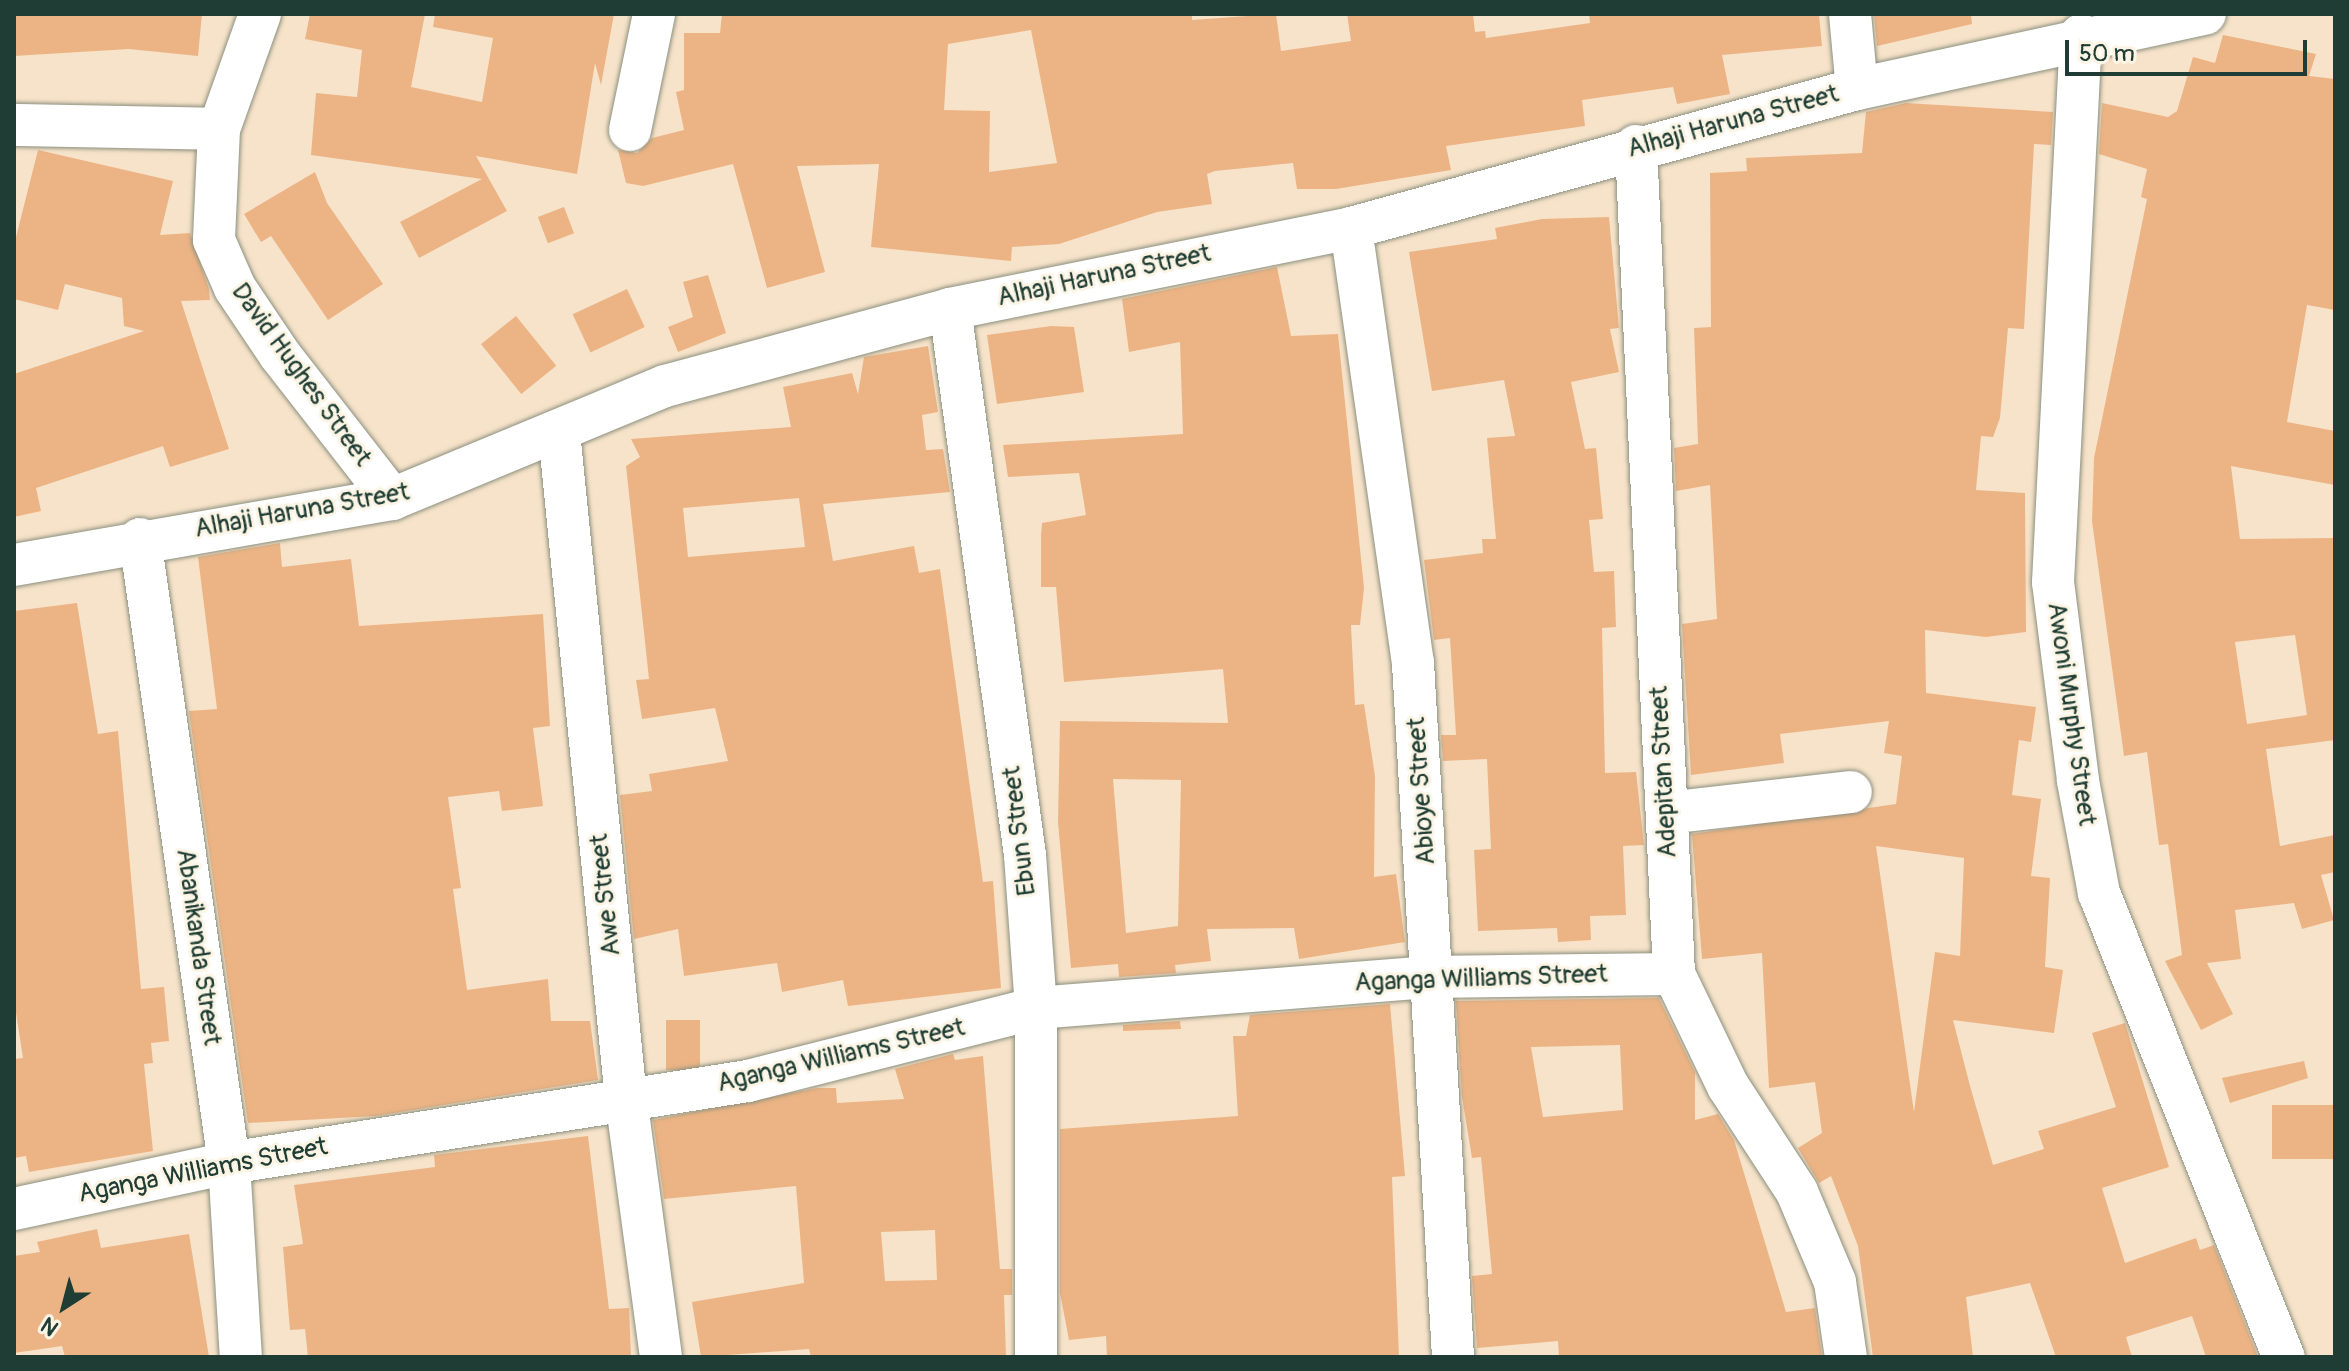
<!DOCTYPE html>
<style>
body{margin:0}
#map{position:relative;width:2349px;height:1371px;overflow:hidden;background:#f7e3ca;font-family:Pangolin,sans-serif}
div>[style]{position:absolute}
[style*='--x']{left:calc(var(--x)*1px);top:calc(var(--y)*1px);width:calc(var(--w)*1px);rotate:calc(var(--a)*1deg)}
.building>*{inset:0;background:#ecb485;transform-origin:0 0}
.roads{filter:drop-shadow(0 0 2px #8b907f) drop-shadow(0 0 2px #8b907f)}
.minor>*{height:42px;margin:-21px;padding:0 21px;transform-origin:21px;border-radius:21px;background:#fff}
span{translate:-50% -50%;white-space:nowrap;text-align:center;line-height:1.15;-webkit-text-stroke:6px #fcf5e5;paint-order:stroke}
.street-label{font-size:26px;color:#1f3d34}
.frame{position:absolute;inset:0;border:16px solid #1f3d34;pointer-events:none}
.north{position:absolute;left:24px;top:1267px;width:80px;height:80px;-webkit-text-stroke:6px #fcf5e5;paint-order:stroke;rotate:216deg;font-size:22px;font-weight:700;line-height:32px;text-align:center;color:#1f3d34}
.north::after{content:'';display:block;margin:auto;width:28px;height:36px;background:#1f3d34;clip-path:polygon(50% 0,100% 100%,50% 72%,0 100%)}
.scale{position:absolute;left:2065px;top:40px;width:242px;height:36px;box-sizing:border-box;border:4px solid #1f3d34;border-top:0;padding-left:10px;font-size:24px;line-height:28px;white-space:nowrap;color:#1f3d34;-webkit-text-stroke:6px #fcf5e5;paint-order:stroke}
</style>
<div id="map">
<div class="building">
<div style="clip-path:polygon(14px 14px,202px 14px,198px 56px,129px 49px,14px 56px)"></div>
<div style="clip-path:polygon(310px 14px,425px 14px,411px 87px,482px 102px,493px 38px,433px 27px,435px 14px,614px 14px,601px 85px,595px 63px,577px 174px,476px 156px,507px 211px,419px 258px,400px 222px,482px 179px,311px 155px,316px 93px,357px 97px,362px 50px,305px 39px)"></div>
<div style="clip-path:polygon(evenodd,722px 14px,1192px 14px,1192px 20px,1276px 14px,1281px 51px,1351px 41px,1347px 14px,1473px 14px,1475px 32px,1485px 31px,1486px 38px,1590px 23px,1589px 14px,1819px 14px,1822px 46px,1722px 55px,1730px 94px,1677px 104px,1673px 87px,1582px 100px,1585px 126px,1446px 146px,1451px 170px,1336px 189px,1297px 189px,1293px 163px,1215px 171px,1207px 174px,1212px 204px,1157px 212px,1059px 244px,1012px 247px,1011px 261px,871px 247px,879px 164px,797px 166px,825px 272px,767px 288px,733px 164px,643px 186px,626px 183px,618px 150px,637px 153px,652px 138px,684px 130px,676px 92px,684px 90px,684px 33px,720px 33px,722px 14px,1031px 30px,1057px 163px,989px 172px,990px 111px,944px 110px,948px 44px,1031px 30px)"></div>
<div style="clip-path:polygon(1874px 14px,1971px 14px,1972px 24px,1877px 46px)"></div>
<div style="clip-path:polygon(evenodd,2223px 35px,2316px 54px,2309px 76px,2335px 79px,2335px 310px,2307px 305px,2287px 422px,2335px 431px,2335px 485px,2231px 466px,2240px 539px,2335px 538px,2335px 740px,2266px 749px,2280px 846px,2335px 835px,2335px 872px,2321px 875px,2334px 920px,2302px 929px,2294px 903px,2235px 910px,2241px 959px,2207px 963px,2233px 1014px,2201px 1030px,2165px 961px,2182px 955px,2168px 844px,2159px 845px,2147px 752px,2124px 756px,2092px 521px,2094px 458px,2147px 199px,2141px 197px,2147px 169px,2099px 154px,2102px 103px,2168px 117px,2177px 111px,2193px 57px,2215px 63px,2223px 35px,2295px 635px,2307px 715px,2247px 724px,2235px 642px,2295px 635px)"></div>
<div style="clip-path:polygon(evenodd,1906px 103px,2053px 112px,2051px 145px,2034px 144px,2024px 329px,2008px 328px,2000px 418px,1993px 437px,1981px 436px,1976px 490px,2025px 493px,2026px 632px,1986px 637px,1925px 630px,1926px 693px,2036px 707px,2031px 742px,2019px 740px,2012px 795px,2041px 799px,2031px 876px,2050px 878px,2045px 967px,2063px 970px,2054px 1033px,1953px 1020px,1970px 1086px,1993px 1165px,2044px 1149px,2038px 1131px,2116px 1107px,2092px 1033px,2125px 1023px,2169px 1167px,2102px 1188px,2125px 1263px,2196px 1238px,2200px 1250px,2214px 1245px,2258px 1357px,2206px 1357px,2192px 1316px,2126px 1337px,2132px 1357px,2056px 1357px,2030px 1283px,1966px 1297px,1973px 1357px,1873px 1357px,1858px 1246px,1831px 1176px,1819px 1183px,1798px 1148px,1822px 1133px,1815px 1082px,1769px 1088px,1762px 953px,1702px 959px,1692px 834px,1896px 804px,1902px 756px,1884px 753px,1889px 721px,1780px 734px,1784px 763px,1691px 775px,1682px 624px,1717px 619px,1710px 485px,1676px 491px,1674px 448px,1698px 444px,1694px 328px,1711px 327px,1710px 173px,1747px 171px,1746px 158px,1862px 153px,1866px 112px,1906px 103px,1876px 846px,1964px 858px,1960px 956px,1935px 952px,1914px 1112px,1876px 846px)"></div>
<div style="clip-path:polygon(38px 150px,173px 181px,160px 235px,190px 233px,209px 289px,210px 300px,181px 301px,229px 449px,170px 467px,163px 446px,36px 488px,41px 511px,14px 517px,14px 374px,144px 331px,124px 326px,122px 298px,65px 284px,58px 310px,14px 299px,14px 245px)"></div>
<div style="clip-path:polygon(315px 172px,327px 203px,383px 284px,328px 320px,271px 236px,261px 242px,244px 214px)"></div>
<div style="left:564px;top:207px;width:28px;height:28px;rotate:69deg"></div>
<div style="clip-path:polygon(1609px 217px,1619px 328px,1610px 329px,1619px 372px,1571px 382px,1585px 449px,1596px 448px,1603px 519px,1589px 520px,1594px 572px,1614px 571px,1616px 627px,1602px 628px,1605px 773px,1636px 772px,1644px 845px,1623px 846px,1626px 915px,1590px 916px,1591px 940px,1558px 942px,1557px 928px,1478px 931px,1474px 850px,1491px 849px,1487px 759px,1443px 761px,1441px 735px,1456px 735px,1450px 638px,1434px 640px,1424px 560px,1483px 553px,1482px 539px,1496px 539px,1487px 438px,1515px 436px,1504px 380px,1432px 391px,1409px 252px,1497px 239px,1495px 228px,1542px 219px)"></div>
<div style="clip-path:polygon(evenodd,1277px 267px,1291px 336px,1338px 334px,1364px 588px,1360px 625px,1351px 625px,1355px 705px,1364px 704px,1375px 776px,1374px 877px,1396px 874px,1405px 942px,1299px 959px,1294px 928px,1207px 929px,1211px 961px,1175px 965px,1176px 973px,1119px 977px,1118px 964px,1071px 968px,1058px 822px,1060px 721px,1228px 723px,1223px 669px,1064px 682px,1056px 587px,1041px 587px,1041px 535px,1042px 523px,1086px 515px,1079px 473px,1008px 477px,1003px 445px,1183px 434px,1180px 342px,1129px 352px,1122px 299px,1277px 267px,1113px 779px,1181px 780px,1178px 926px,1126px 933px,1113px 779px)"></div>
<div style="clip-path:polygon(708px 275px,726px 333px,678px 352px,668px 327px,693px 317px,683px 282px)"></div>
<div style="left:627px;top:289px;width:42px;height:60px;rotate:65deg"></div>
<div style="left:516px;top:316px;width:64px;height:45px;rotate:51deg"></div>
<div style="clip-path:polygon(1051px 326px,1074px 327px,1084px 392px,997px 404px,987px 335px)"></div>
<div style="clip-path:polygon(evenodd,928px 346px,938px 412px,922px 415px,926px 450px,943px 449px,950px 492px,823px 504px,833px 561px,914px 546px,919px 573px,940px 569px,983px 882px,993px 881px,1001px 988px,848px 1006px,843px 980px,782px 992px,777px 963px,684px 976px,678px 929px,634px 939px,620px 795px,652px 791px,649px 774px,728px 761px,715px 708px,642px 719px,636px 680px,649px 679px,626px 466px,640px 457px,631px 439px,791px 427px,783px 387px,852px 373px,858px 394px,864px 357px,928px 346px,799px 498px,805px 547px,688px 557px,683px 508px,799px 498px)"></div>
<div style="clip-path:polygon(280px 543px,282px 567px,351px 559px,359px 626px,543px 614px,550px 726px,533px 728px,543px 806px,502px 811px,499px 791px,448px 797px,461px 888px,453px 889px,467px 990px,548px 979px,551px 1021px,590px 1021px,598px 1080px,376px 1116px,248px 1123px,189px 711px,217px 709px,198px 557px)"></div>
<div style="clip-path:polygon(77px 603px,98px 734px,118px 731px,141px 989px,164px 987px,169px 1041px,151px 1043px,153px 1063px,144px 1064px,153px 1151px,29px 1172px,26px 1156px,14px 1158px,14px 1059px,23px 1058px,14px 1000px,14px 611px)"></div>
<div style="clip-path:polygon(evenodd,1659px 998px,1695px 1072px,1695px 1120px,1718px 1114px,1734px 1140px,1786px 1312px,1815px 1308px,1822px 1357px,1559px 1357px,1558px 1341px,1477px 1348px,1472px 1276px,1492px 1274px,1481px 1157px,1472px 1158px,1462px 1097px,1456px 1001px,1659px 998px,1620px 1045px,1623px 1110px,1543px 1117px,1531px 1047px,1620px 1045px)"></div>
<div style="clip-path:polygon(1390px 1004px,1405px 1176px,1392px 1177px,1399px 1357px,1107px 1357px,1106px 1336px,1069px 1340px,1060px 1293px,1060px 1129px,1238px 1116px,1233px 1036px,1246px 1036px,1250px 1015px)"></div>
<div style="left:666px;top:1020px;width:34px;height:50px"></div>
<div style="clip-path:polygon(1180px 1021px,1181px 1029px,1123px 1031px,1123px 1025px)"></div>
<div style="clip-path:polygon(evenodd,953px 1054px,955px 1060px,983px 1056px,1000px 1269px,1012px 1269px,1012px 1295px,1004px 1295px,1006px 1357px,811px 1357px,809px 1349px,701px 1357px,692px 1302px,804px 1283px,796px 1186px,664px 1199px,653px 1120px,817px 1088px,836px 1088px,837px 1103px,904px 1099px,895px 1069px,953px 1054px,935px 1230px,937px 1280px,885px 1281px,881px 1232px,935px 1230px)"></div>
<div style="clip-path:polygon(2304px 1061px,2308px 1078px,2230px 1103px,2222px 1078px)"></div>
<div style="left:2335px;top:1105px;width:54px;height:63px;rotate:90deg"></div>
<div style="clip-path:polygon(588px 1136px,609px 1309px,629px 1308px,631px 1357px,308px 1357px,305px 1329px,290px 1330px,283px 1247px,303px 1244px,294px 1185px,435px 1167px,434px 1155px)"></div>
<div style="clip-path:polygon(97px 1229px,101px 1248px,189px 1234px,209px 1357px,65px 1357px,62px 1346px,14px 1353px,14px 1256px,40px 1252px,37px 1242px)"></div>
</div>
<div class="roads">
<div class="minor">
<div style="--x:260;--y:14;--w:122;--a:109.6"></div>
<div style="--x:219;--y:129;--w:111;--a:92.6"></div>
<div style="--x:214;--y:240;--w:52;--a:66.4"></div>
<div style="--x:235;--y:288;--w:81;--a:56.1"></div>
<div style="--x:280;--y:355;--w:182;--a:52.1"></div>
<div style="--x:1850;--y:14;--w:75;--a:84.7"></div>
<div style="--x:2081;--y:35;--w:548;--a:92.93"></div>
<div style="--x:2053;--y:582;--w:201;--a:82.8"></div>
<div style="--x:2078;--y:781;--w:114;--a:79.4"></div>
<div style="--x:2099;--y:893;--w:500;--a:68.3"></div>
<div style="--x:14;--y:125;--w:205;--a:1.1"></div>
<div style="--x:630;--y:130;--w:118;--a:-78.3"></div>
<div style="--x:1636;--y:146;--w:829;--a:87.37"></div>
<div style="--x:1674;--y:974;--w:124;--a:64.3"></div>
<div style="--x:1728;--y:1086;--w:126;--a:56.9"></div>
<div style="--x:1797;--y:1192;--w:98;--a:67.1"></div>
<div style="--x:1835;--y:1282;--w:76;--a:81.7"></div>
<div style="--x:1351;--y:228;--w:439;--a:81.9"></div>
<div style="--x:1413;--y:663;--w:695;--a:86.7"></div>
<div style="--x:950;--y:309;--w:551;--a:82.18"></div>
<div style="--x:1025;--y:855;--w:153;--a:85.9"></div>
<div style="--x:1036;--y:1008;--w:349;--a:90"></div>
<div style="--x:559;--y:432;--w:669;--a:84.26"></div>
<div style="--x:626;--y:1098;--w:261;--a:82.3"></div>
<div style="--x:140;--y:539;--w:630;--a:81.88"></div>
<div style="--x:229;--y:1163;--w:194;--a:86.5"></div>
<div style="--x:14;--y:565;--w:384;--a:-9.9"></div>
<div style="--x:392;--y:499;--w:295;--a:-22.5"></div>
<div style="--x:665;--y:386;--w:295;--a:-15.1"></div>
<div style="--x:950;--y:309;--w:409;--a:-11.4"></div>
<div style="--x:1351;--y:228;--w:525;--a:-15.36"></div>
<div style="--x:1857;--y:89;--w:356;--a:-12.2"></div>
<div style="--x:1667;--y:813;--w:185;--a:-6.5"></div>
<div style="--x:14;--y:1209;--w:220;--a:-12.1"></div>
<div style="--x:229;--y:1163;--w:525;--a:-8.98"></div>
<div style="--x:748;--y:1081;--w:297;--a:-14.2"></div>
<div style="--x:1036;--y:1008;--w:393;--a:-4.5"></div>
<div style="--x:1428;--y:977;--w:246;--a:-0.7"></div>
</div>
</div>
<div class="street-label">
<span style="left:1733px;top:122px;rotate:-15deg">Alhaji Haruna Street</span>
<span style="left:1104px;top:276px;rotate:-12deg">Alhaji Haruna Street</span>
<span style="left:301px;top:375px;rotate:54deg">David Hughes Street</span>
<span style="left:302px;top:511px;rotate:-10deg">Alhaji Haruna Street</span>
<span style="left:2071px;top:714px;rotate:82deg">Awoni Murphy Street</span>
<span style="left:1664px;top:772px;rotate:-93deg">Adepitan Street</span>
<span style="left:1422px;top:791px;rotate:-94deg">Abioye Street</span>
<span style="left:1020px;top:831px;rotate:-97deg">Ebun Street</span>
<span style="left:606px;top:895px;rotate:-96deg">Awe Street</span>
<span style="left:198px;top:947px;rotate:82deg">Abanikanda Street</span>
<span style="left:1481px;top:979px;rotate:-2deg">Aganga Williams Street</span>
<span style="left:841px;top:1056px;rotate:-13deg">Aganga Williams Street</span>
<span style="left:203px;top:1171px;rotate:-11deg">Aganga Williams Street</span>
</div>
<div class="frame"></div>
<div class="north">N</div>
<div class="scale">50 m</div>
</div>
